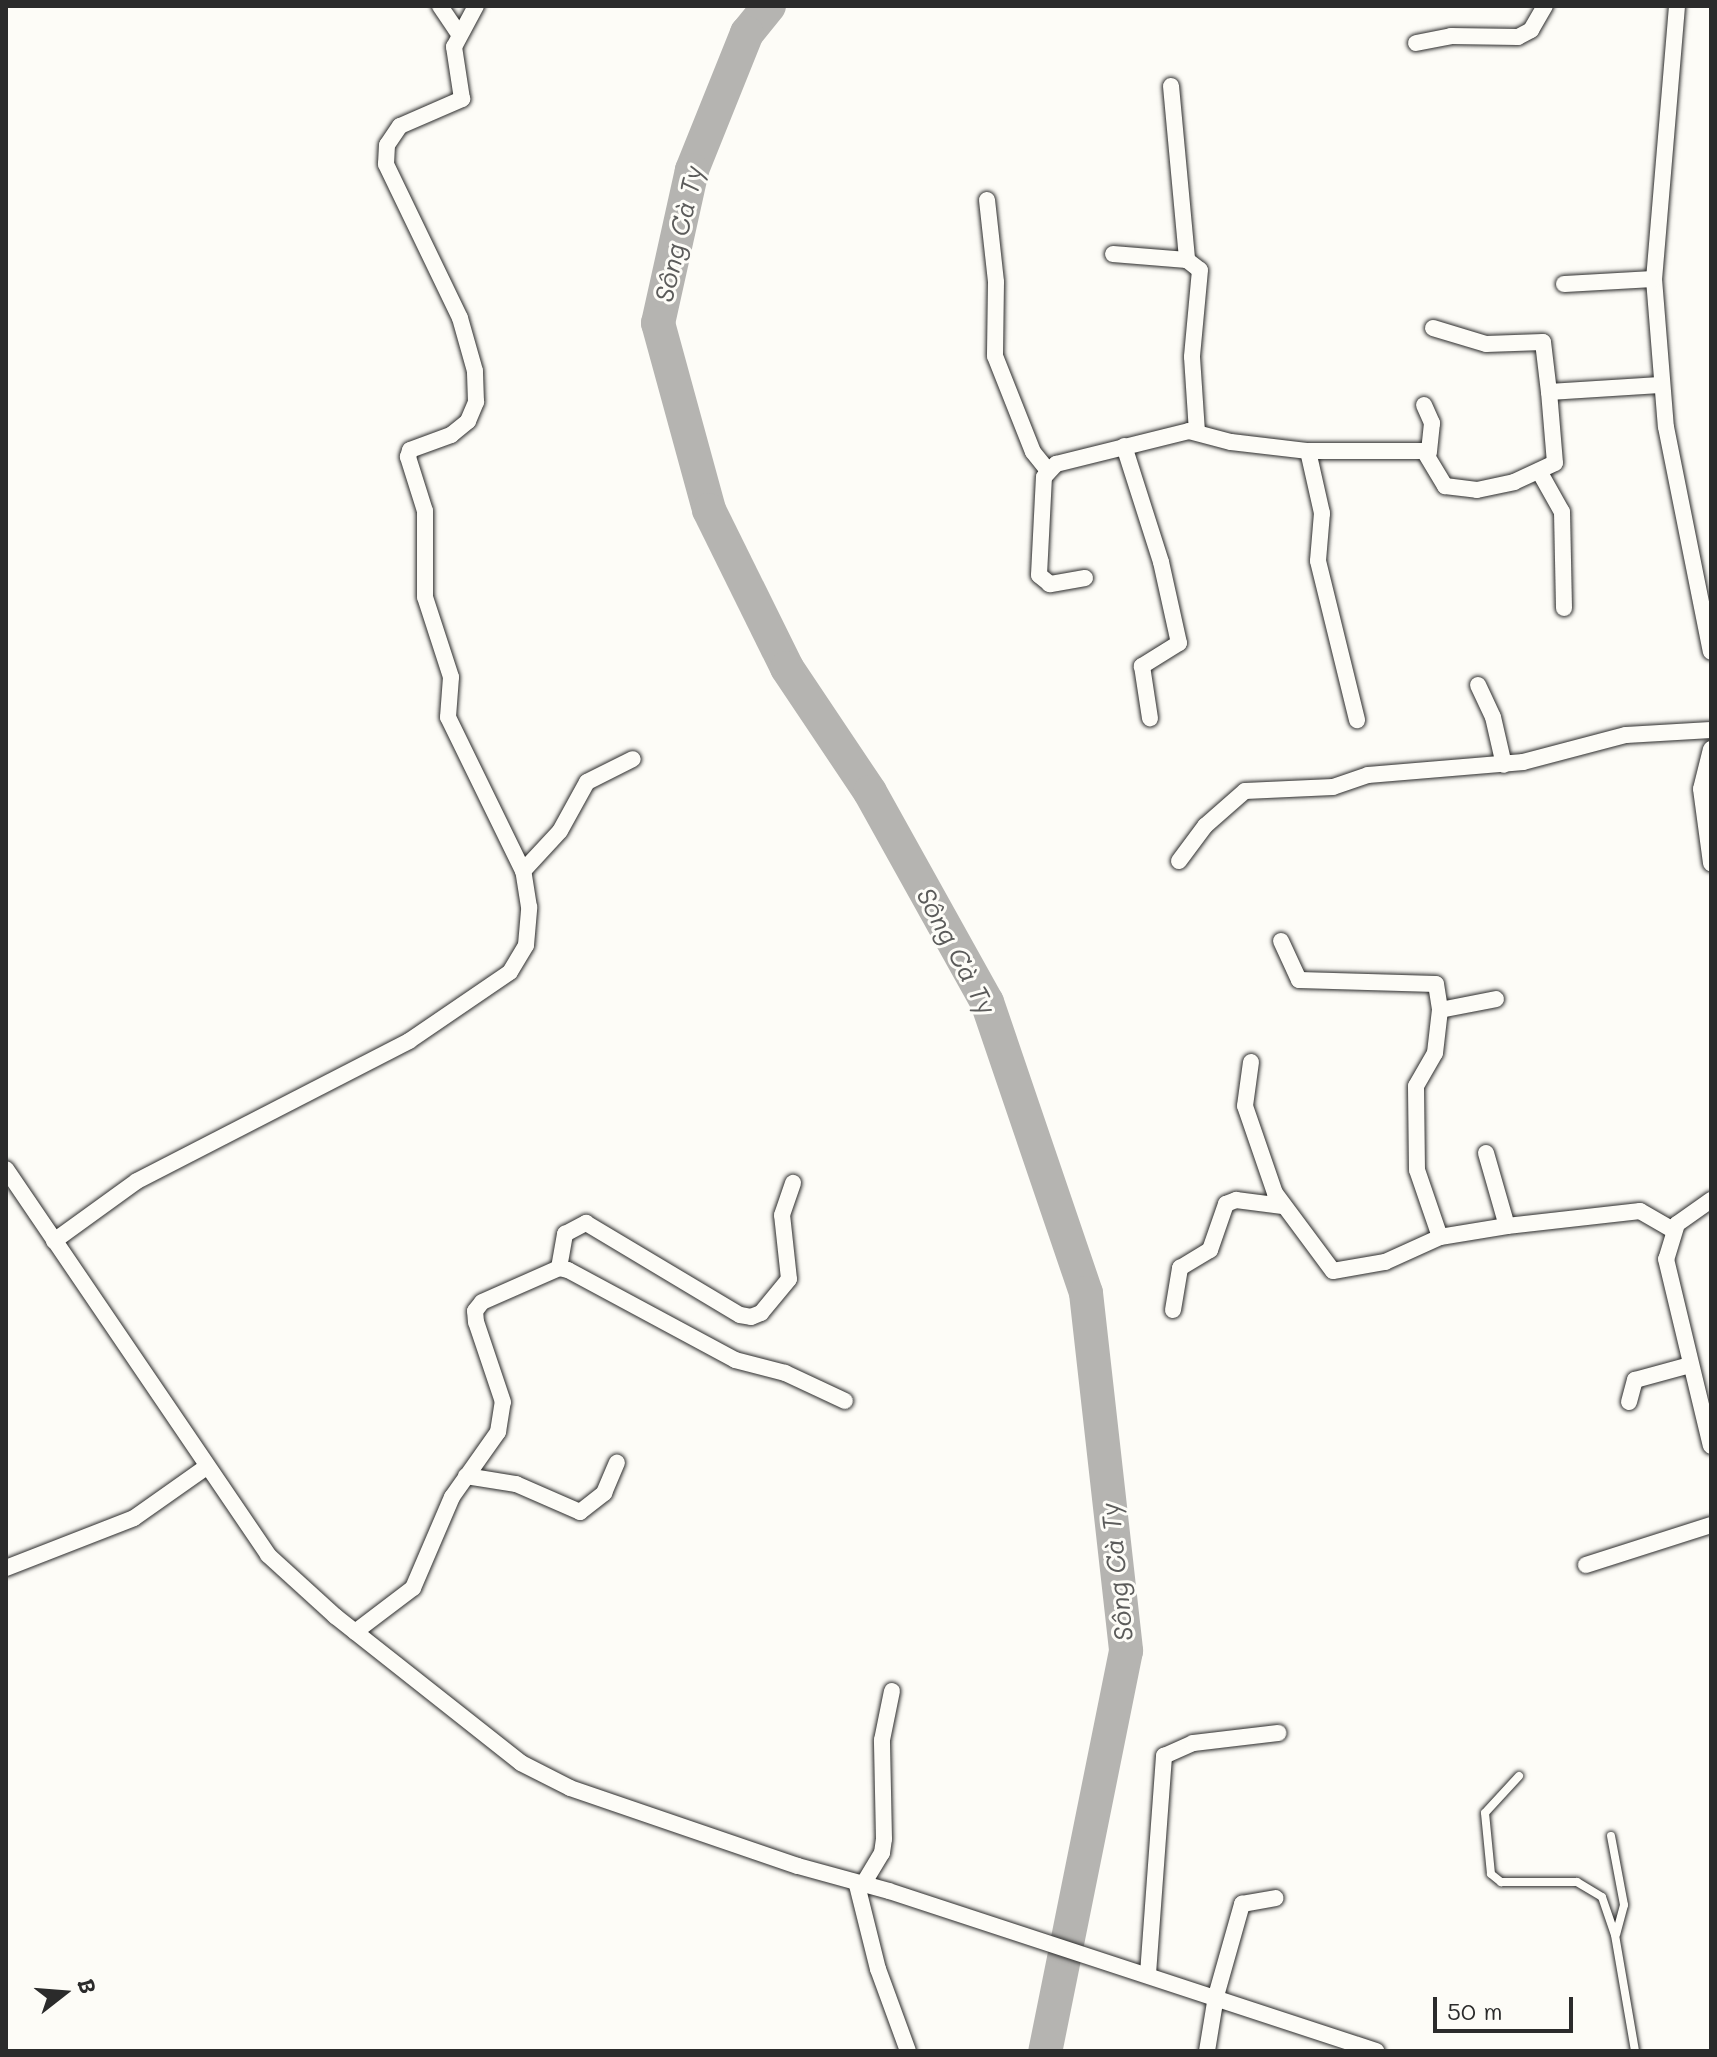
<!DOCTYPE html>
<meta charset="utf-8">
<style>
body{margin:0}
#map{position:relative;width:1717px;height:2057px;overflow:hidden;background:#fdfcf7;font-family:Mali,sans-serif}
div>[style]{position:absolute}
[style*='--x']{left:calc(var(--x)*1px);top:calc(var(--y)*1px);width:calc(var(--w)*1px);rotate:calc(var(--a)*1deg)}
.river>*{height:34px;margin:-17px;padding:0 17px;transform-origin:17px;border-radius:17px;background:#b5b4b1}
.roads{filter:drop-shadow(0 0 2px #2b2b2b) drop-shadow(0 0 2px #2b2b2b)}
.lane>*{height:8px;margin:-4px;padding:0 4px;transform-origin:4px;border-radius:4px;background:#fdfcf7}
.street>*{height:16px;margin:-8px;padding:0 8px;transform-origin:8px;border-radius:8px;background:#fdfcf7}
span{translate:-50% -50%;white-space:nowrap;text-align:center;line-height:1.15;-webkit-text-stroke:6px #fdfcf7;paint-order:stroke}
.water-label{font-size:26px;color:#5b5b5a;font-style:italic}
.frame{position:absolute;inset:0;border:8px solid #2b2b2b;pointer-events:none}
.north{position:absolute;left:24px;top:1953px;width:80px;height:80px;-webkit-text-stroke:6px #fdfcf7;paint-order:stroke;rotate:73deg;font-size:22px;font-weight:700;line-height:32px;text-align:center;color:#2b2b2b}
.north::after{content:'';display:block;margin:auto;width:28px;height:36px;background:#2b2b2b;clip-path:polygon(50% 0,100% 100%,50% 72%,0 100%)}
.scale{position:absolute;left:1433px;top:1997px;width:140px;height:36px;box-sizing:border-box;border:4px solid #2b2b2b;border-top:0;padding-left:10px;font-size:24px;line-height:28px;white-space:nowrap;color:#2b2b2b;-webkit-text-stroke:6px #fdfcf7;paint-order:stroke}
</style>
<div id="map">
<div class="river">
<div style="--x:769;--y:6;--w:35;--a:129"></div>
<div style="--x:747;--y:33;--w:148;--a:111.9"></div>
<div style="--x:692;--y:170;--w:157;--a:102.5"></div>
<div style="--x:658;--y:323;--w:194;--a:74.7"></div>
<div style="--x:709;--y:510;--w:176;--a:63.7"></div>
<div style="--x:787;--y:668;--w:149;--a:56.2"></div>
<div style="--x:870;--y:792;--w:240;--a:60.9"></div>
<div style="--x:987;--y:1002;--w:307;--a:71.2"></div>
<div style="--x:1086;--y:1293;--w:360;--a:83.6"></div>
<div style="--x:1126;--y:1651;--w:408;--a:101.4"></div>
</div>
<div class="roads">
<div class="lane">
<div style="--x:1519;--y:1776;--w:50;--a:132.6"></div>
<div style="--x:1485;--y:1813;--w:61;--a:84.4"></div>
<div style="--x:1491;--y:1874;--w:13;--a:39"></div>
<div style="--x:1501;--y:1882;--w:76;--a:0"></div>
<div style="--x:1577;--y:1882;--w:29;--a:31"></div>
<div style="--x:1602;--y:1897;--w:40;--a:71.1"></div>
<div style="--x:1615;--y:1935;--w:118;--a:80.2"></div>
<div style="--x:1611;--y:1836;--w:70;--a:79.3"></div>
<div style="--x:1624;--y:1905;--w:30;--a:105"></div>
</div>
<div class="street">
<div style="--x:440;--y:6;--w:34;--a:56"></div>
<div style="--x:1677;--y:6;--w:274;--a:94.8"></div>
<div style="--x:1654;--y:279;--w:148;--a:85.4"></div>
<div style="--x:1666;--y:427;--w:229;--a:78.7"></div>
<div style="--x:1416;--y:43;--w:36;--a:-11"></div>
<div style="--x:1451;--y:36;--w:67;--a:0.9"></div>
<div style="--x:1518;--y:37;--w:15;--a:-28"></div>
<div style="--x:1531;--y:30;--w:28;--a:-60"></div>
<div style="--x:1171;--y:86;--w:175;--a:84.7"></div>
<div style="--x:987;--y:200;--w:82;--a:83.7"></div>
<div style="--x:996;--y:282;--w:74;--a:90.8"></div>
<div style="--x:995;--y:356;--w:103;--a:68.4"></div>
<div style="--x:1033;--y:452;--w:22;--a:51"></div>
<div style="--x:1113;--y:254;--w:74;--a:4.6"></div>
<div style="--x:1187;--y:260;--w:16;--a:38"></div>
<div style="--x:1200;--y:270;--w:87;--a:95.3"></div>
<div style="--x:1192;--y:357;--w:75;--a:86.2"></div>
<div style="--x:1564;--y:284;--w:90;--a:-3.2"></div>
<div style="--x:1433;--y:328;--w:55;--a:16.8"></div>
<div style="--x:1486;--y:344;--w:57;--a:-2"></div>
<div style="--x:1543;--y:342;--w:50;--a:83.2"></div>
<div style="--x:1424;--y:405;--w:20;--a:66"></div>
<div style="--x:1432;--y:423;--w:30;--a:96"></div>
<div style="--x:1124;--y:446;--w:122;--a:72.3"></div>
<div style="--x:1161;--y:562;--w:83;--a:77.5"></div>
<div style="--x:1179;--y:643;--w:44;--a:148.1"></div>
<div style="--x:1142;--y:666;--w:53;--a:81.3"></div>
<div style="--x:1308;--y:451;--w:64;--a:77.3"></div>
<div style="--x:1322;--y:513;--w:48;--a:94.8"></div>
<div style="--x:1318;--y:561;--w:164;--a:76.2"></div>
<div style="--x:1539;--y:471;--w:47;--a:60.7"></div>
<div style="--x:1562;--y:512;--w:96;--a:88.8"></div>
<div style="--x:1085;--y:578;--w:36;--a:170"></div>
<div style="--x:1050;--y:584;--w:14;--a:-141"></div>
<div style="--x:1039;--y:575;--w:98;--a:-87.1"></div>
<div style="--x:1044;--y:477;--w:18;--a:-47"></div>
<div style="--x:1056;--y:464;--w:137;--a:-13.9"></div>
<div style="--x:1189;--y:431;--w:43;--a:14.7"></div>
<div style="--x:1231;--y:442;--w:78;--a:6.7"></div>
<div style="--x:1308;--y:451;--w:116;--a:0"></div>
<div style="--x:1424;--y:451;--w:41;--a:59"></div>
<div style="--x:1445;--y:486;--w:32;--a:7"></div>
<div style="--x:1477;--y:490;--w:38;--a:-12"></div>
<div style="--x:1514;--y:482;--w:45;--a:-24.9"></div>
<div style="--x:1555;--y:463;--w:71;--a:-94.8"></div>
<div style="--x:1549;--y:392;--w:111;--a:-3.6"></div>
<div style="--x:1478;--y:685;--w:35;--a:65"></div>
<div style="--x:1493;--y:717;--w:49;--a:77.1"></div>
<div style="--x:1711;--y:749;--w:41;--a:104"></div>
<div style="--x:1701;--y:789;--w:75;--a:82.3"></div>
<div style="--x:1179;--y:861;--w:44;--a:-53.4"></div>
<div style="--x:1205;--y:826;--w:53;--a:-41.2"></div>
<div style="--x:1245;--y:791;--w:88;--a:-2.6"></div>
<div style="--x:1333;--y:787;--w:37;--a:-19"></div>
<div style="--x:1368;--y:775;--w:156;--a:-4.8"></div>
<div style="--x:1523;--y:762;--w:106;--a:-14.7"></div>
<div style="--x:1626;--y:735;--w:85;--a:-3.4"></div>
<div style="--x:523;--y:871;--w:54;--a:-47.2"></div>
<div style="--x:560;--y:831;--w:56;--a:-61.1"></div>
<div style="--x:587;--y:782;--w:51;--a:-26.6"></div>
<div style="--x:1281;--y:941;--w:43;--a:65.2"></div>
<div style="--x:1299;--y:980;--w:137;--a:1.7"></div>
<div style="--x:1436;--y:984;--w:26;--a:81"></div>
<div style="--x:1251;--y:1062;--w:44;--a:97.8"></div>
<div style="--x:1245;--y:1106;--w:92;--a:71"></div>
<div style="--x:1275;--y:1193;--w:97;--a:53.4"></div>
<div style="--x:1333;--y:1271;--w:53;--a:-9.8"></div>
<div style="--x:1385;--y:1262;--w:60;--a:-24.4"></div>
<div style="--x:1440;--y:1237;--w:68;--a:-9.3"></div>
<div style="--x:1507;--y:1226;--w:134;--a:-6.4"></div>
<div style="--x:1640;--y:1211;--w:38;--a:30"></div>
<div style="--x:1486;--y:1153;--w:76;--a:74"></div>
<div style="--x:6;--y:1169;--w:467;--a:55.8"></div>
<div style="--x:268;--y:1555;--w:91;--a:42.3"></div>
<div style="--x:335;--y:1616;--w:237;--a:38.3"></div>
<div style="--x:521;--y:1763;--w:55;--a:27"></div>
<div style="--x:570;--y:1788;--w:241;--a:18.9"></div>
<div style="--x:798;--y:1866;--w:94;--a:15.4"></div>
<div style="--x:889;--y:1891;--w:513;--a:18.19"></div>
<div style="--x:1711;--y:1200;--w:42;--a:144.8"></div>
<div style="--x:1677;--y:1224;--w:37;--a:107"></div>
<div style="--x:1666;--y:1259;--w:192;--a:76.5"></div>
<div style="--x:1440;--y:1237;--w:71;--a:-108.9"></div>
<div style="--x:1417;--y:1170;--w:84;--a:-90.7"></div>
<div style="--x:1416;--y:1086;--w:38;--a:-60"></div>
<div style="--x:1435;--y:1053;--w:43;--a:-83.4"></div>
<div style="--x:1440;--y:1010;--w:57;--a:-11.1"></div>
<div style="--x:54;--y:1241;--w:102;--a:-35.9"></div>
<div style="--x:137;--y:1181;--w:306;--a:-27.2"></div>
<div style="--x:409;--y:1041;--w:122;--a:-34.3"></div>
<div style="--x:510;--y:972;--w:31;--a:-59"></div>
<div style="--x:526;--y:945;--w:38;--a:-85"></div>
<div style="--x:529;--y:907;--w:36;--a:-99"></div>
<div style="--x:523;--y:871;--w:171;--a:-116"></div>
<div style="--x:448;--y:717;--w:40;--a:-85.7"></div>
<div style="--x:451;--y:677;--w:84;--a:-108"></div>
<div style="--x:425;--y:597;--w:86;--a:-90"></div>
<div style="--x:425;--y:511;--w:57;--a:-107.5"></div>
<div style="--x:408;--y:457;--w:7;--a:-74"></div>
<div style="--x:410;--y:450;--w:44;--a:-20.1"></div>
<div style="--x:451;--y:435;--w:22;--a:-39"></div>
<div style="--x:468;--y:421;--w:21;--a:-67"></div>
<div style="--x:476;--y:402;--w:31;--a:-92"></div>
<div style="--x:475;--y:371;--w:55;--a:-105.8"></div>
<div style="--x:460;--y:318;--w:171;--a:-115.7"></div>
<div style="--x:386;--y:164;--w:19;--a:-87"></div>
<div style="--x:387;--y:145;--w:23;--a:-56"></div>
<div style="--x:400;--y:126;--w:68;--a:-23.5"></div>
<div style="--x:462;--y:99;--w:53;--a:-98.7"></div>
<div style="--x:454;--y:47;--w:47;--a:-61.8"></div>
<div style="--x:559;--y:1268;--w:35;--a:-80"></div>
<div style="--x:565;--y:1234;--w:24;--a:-28"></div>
<div style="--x:586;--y:1223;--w:179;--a:30.9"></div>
<div style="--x:740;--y:1315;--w:11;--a:10"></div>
<div style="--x:751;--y:1317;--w:11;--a:-22"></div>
<div style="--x:761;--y:1313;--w:44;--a:-50.5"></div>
<div style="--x:789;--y:1279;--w:64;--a:-96.2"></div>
<div style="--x:782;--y:1215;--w:34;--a:-71"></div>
<div style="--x:1173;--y:1310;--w:43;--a:-80.5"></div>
<div style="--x:1180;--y:1268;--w:35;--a:-31"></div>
<div style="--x:1210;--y:1250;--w:49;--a:-70.8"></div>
<div style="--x:1226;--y:1204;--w:11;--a:-22"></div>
<div style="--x:1236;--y:1200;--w:47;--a:7.3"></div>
<div style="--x:1629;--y:1402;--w:23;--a:-75"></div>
<div style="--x:1635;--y:1380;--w:57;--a:-15.3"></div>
<div style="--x:466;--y:1476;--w:51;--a:9.1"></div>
<div style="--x:516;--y:1484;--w:70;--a:23.6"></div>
<div style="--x:580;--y:1512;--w:31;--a:-38"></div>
<div style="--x:604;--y:1493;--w:33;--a:-67"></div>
<div style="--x:1586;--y:1565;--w:131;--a:-17.7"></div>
<div style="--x:6;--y:1568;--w:137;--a:-21.3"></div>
<div style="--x:134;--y:1518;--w:87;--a:-35.2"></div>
<div style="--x:355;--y:1632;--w:73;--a:-37.2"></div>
<div style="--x:413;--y:1588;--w:99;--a:-66.8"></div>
<div style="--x:452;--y:1497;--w:80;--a:-54.7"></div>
<div style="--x:498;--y:1432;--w:30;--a:-81"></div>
<div style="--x:503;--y:1402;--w:84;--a:-108.6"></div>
<div style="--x:476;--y:1322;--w:11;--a:-95"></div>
<div style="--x:475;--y:1311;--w:11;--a:-52"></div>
<div style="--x:482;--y:1302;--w:84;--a:-23.8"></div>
<div style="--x:559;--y:1268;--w:9;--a:13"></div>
<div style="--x:568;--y:1270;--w:190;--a:28.3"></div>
<div style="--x:735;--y:1360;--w:52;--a:14.6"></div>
<div style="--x:785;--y:1373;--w:66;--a:25"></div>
<div style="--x:857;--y:1885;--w:87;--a:76"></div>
<div style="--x:878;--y:1969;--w:87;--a:69.9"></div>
<div style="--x:862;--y:1886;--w:39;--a:-59"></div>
<div style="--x:882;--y:1853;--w:14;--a:-82"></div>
<div style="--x:884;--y:1839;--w:99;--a:-91.2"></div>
<div style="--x:882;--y:1740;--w:50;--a:-78.5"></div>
<div style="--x:1148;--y:1974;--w:219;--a:-85.8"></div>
<div style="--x:1164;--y:1756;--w:32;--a:-24"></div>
<div style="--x:1193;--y:1743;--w:86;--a:-6.7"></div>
<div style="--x:1207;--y:2051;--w:56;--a:-80.7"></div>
<div style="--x:1216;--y:1996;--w:96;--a:-74.2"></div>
<div style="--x:1242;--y:1904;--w:34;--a:-10"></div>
</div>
</div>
<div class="water-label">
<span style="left:679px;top:234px;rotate:-77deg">Sông Cà Ty</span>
<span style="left:956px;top:951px;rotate:62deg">Sông Cà Ty</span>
<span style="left:1117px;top:1572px;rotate:-96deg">Sông Cà Ty</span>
</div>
<div class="frame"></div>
<div class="north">B</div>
<div class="scale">50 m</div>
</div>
